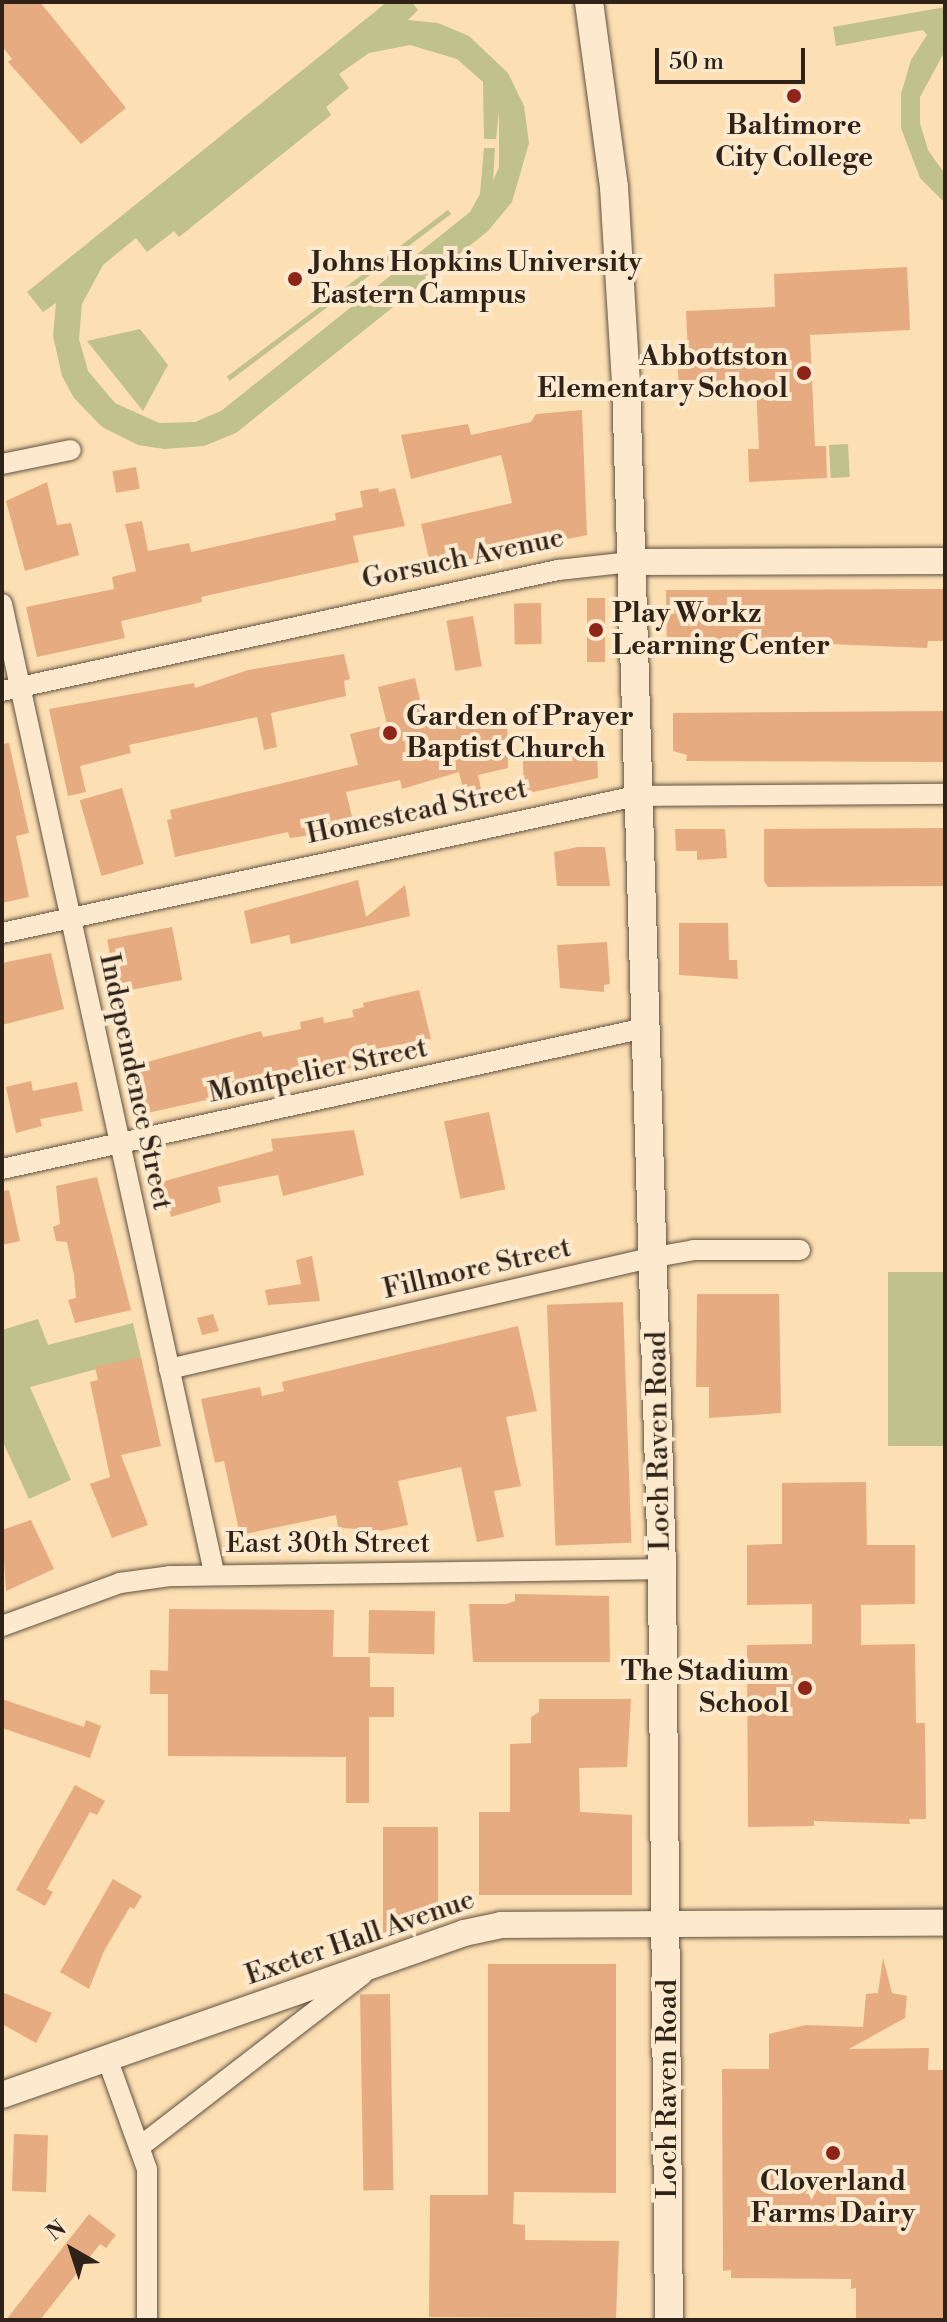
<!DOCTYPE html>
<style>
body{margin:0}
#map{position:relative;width:947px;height:2322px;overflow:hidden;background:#fcdfb3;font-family:"Libre Bodoni",serif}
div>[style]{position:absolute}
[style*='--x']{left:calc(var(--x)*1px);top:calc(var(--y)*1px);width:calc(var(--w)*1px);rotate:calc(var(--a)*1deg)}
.green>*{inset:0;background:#c1c18b;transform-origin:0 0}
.building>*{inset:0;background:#e6ab81;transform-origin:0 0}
.roads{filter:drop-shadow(0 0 2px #625140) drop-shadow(0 0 2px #625140)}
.minor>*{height:20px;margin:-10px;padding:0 10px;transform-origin:10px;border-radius:10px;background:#fdeace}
.tertiary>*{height:26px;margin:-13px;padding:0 13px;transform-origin:13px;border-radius:13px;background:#fdeace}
.secondary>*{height:28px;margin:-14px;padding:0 14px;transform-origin:14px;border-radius:14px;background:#fdeace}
.dots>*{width:22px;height:22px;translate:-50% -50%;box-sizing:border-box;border:4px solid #fdeace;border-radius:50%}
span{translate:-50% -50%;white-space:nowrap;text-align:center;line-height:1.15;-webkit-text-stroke:8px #fdeace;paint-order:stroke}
.poi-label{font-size:28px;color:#2f2219;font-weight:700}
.left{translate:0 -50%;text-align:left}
.right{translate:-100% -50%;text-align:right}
.street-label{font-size:28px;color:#2f2219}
.frame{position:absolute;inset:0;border:4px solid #2f2219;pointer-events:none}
.north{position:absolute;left:32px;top:2210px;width:80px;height:80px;-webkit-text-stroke:6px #fdeace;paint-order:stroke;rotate:321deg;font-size:22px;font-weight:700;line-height:32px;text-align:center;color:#2f2219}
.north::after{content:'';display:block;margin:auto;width:28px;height:36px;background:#2f2219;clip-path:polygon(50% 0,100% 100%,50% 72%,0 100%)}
.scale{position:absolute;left:655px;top:48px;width:150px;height:36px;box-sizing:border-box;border:4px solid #2f2219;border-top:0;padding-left:10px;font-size:24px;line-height:28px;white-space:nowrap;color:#2f2219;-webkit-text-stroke:6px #fdeace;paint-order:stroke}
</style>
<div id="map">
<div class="green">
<div style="clip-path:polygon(evenodd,387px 2px,412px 2px,418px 10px,408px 20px,438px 23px,469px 36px,508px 73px,524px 106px,529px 143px,512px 202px,488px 231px,236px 433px,204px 446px,164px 449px,138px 445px,102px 427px,74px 398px,62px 376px,53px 336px,56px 303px,43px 312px,27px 292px,387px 2px,410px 45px,457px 59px,483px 82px,484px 139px,496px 139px,499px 112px,499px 167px,493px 181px,495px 148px,484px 148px,480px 194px,470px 212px,221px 411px,195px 422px,159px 423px,115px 403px,88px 371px,79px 339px,82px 304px,103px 265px,136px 238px,147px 252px,174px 231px,179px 237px,331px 115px,326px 107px,349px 88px,339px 74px,369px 53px,410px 45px)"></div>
<div style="clip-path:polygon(945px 7px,945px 51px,920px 97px,920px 123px,928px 150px,945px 174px,945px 203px,920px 178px,901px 128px,901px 94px,911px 60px,927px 35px,923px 30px,836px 46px,833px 27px)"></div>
<div style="left:448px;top:210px;width:5px;height:277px;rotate:53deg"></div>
<div style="clip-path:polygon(140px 329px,168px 365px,143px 411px,87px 341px)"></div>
<div style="left:848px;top:444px;width:33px;height:19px;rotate:87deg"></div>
<div style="left:888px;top:1272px;width:57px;height:174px"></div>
<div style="clip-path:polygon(38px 1319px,48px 1345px,133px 1323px,141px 1357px,30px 1387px,71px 1480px,29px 1499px,2px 1440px,2px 1330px)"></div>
</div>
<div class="building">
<div style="clip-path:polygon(2px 2px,40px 2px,126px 108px,81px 144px,8px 62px,12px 59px,2px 46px)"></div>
<div style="clip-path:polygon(907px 267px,910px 330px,810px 335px,815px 446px,826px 446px,827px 478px,749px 482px,748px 449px,759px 449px,756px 387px,679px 391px,677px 354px,688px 354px,686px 311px,775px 307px,774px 274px)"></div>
<div style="clip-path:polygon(582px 410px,587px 535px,431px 567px,421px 524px,512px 503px,506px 475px,501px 455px,411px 479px,401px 435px,468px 424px,471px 435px,531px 422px,536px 414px)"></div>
<div style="left:136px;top:467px;width:22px;height:24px;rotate:80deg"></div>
<div style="clip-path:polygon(47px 482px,57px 525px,71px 523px,79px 555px,25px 571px,6px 501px)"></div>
<div style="clip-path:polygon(378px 488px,379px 492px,395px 488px,405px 526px,353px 536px,359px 562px,201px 597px,202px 602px,121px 621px,125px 638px,37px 657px,26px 607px,114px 589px,112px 577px,136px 571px,125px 524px,142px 521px,148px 551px,189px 543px,191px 552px,336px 520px,335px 513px,363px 507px,360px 491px)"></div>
<div style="clip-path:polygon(945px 589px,945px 641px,928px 641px,927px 648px,755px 641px,708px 642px,708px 649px,667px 650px,666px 590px)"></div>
<div style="left:587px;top:598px;width:18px;height:64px"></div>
<div style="left:541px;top:603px;width:41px;height:27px;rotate:89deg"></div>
<div style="left:473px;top:616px;width:51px;height:27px;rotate:80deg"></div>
<div style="clip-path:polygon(344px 654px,350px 679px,344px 681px,346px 696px,271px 713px,277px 747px,264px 750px,257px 717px,129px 745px,131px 753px,80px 766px,86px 792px,68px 796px,49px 709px,194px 683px,195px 688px,248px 670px)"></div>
<div style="clip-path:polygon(415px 678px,426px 726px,507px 709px,508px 768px,478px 775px,481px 789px,464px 793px,459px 772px,402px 789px,400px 780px,346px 792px,355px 829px,290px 838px,288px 832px,175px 857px,167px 820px,172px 819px,170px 810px,358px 765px,350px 734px,387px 725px,378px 687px)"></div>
<div style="clip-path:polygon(945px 711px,945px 762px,686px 761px,687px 755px,673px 751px,673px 713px)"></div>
<div style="clip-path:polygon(9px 743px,29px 833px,16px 836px,29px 897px,2px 903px,2px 744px)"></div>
<div style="clip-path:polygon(597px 745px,598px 778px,524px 794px,523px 761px)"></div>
<div style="left:122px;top:788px;width:79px;height:44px;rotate:74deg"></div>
<div style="clip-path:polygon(945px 828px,945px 886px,768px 887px,764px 881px,764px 829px)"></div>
<div style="clip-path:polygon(675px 829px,725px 829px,727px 858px,697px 860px,697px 851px,676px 851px)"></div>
<div style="clip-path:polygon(578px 847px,605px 847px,610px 886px,557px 886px,554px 852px)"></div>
<div style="clip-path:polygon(358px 880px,366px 917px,405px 885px,410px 916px,291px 944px,289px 935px,251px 944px,244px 911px)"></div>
<div style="clip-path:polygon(679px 923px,728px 923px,729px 960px,737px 960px,738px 979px,679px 975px)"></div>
<div style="left:172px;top:927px;width:54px;height:66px;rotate:79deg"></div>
<div style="clip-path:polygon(607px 942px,610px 984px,604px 985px,604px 992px,560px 988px,557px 945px)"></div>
<div style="clip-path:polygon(51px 953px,64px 1009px,2px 1025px,2px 963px)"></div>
<div style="clip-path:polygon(419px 990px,431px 1039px,358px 1052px,361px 1066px,147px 1113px,136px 1065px,261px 1031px,263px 1037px,301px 1029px,300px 1022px,323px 1017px,324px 1023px,354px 1017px,352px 1010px,364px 1007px,363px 1003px)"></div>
<div style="clip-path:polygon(31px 1081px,33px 1091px,77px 1082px,83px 1111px,40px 1119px,42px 1126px,16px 1133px,6px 1087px)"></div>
<div style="left:489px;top:1112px;width:79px;height:46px;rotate:78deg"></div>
<div style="clip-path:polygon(354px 1130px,364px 1175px,283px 1196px,278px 1175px,218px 1187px,221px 1202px,171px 1217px,167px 1201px,158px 1203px,154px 1184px,273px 1151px,271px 1139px)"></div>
<div style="clip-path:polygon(97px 1177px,131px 1310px,75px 1323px,68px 1300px,76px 1298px,74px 1276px,67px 1242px,56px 1241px,53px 1227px,60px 1224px,56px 1186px)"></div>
<div style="clip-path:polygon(9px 1190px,20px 1241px,2px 1245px,2px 1191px)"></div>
<div style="clip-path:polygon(312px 1256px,320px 1301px,268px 1305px,265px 1290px,301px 1284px,296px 1260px)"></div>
<div style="clip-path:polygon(697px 1294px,779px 1294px,781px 1413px,709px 1418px,709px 1387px,696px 1387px)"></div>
<div style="left:623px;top:1302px;width:241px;height:76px;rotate:88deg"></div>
<div style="clip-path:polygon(213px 1314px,219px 1331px,202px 1335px,197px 1318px)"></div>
<div style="clip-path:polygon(518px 1326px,537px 1411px,506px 1417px,521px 1486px,494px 1491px,504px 1537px,477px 1542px,461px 1467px,398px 1481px,408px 1525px,362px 1535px,360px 1529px,338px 1528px,336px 1515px,240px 1535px,224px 1461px,215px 1463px,201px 1399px,260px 1387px,262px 1396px,284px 1391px,282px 1382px)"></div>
<div style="clip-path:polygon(141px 1357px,161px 1446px,121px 1455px,148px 1525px,112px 1538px,90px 1484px,110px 1477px,90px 1382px,98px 1380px,95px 1367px)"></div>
<div style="clip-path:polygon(866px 1482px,867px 1545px,915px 1545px,915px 1604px,861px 1605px,861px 1645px,915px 1644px,916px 1723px,925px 1723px,926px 1819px,909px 1819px,910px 1824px,814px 1821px,814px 1826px,748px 1827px,747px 1645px,812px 1644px,812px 1604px,747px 1605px,747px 1545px,782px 1544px,782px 1483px)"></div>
<div style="clip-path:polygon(31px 1520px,54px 1569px,6px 1591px,2px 1530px)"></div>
<div style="clip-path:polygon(515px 1594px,609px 1596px,610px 1662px,473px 1662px,469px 1604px,506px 1604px,515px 1601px)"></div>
<div style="clip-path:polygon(169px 1609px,334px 1610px,333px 1657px,370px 1657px,370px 1687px,394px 1687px,394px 1717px,369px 1717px,369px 1803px,346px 1803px,346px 1757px,168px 1756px,168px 1694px,150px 1694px,150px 1670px,168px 1671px)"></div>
<div style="left:369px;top:1610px;width:66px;height:43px;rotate:1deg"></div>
<div style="clip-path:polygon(2px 1699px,84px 1727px,86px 1720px,101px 1726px,90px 1758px,2px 1728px)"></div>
<div style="clip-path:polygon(539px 1699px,631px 1699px,627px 1767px,579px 1768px,580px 1812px,632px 1815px,632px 1895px,479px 1895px,479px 1812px,510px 1812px,510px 1744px,531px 1743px,531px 1717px,539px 1712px)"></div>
<div style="clip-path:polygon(75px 1785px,105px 1801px,97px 1815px,90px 1812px,47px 1889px,53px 1892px,45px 1906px,16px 1890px)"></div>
<div style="clip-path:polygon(383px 1827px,438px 1827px,438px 1911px,383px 1936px)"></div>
<div style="clip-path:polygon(113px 1879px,142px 1896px,134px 1909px,130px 1907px,104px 1951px,89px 1989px,60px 1972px)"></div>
<div style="clip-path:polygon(883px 1958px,892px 1993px,907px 1996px,905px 2018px,849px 2049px,929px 2048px,928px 2070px,945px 2070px,945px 2320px,856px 2320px,856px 2288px,851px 2289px,851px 2279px,731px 2278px,731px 2270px,723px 2271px,722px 2069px,769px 2069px,769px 2034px,806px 2025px,863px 2027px,866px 1994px,878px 1993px)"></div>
<div style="clip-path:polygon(488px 1964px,616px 1964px,616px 2193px,514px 2192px,513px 2224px,525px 2225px,525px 2240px,619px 2241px,616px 2318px,429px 2317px,430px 2195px,488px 2195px)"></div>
<div style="clip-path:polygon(2px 1992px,52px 2013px,36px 2043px,2px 2024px)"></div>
<div style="left:390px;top:1994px;width:196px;height:30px;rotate:89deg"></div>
<div style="left:14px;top:2134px;width:34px;height:57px;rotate:2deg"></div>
<div style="clip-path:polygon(89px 2214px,116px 2235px,106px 2248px,100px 2244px,40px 2320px,6px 2320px)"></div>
</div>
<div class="roads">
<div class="minor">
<div style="--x:2;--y:464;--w:70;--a:-11.5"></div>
<div style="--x:2;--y:604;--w:991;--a:77.65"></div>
<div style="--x:2;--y:691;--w:569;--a:-12.28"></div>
<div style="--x:558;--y:570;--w:74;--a:-6.2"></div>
<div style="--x:2;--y:933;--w:649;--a:-12.19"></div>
<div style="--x:636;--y:796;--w:309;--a:-0.4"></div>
<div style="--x:2;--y:1169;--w:658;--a:-12.37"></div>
<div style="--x:169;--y:1369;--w:499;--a:-13"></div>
<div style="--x:655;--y:1257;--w:39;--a:-10"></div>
<div style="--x:693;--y:1250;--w:107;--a:0"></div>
<div style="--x:2;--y:1626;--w:126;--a:-20"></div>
<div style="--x:120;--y:1583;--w:50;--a:-8"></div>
<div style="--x:170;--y:1576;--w:492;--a:-0.8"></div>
<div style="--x:107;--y:2058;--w:118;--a:70.2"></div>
<div style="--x:147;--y:2169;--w:151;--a:90"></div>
<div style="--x:142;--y:2145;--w:279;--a:-37.7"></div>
</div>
<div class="tertiary">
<div style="--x:632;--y:562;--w:313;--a:-0.2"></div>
<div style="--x:2;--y:2095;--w:490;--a:-19.3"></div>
<div style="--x:464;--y:1933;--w:38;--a:-12"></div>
<div style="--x:501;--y:1925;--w:444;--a:-0.3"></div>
</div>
<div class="secondary">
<div style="--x:589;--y:2;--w:187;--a:82.3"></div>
<div style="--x:614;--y:187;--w:196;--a:86.5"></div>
<div style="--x:626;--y:383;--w:1187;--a:88.26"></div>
<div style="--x:662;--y:1569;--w:751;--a:89.47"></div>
</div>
</div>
<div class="dots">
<div style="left:794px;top:96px;background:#8f2418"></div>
<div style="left:295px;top:279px;background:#8f2418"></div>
<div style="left:804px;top:373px;background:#8f2418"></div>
<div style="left:596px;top:630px;background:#8f2418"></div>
<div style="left:390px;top:733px;background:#8f2418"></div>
<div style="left:805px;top:1688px;background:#8f2418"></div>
<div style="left:833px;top:2153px;background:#8f2418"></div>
</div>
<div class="poi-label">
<span style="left:794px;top:142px">Baltimore<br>City College</span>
<span class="left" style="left:311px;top:279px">Johns Hopkins University<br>Eastern Campus</span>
<span class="right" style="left:788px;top:373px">Abbottston<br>Elementary School</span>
<span class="left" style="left:612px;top:630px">Play Workz<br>Learning Center</span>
<span class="left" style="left:406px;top:733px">Garden of Prayer<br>Baptist Church</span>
<span class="right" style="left:789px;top:1688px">The Stadium<br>School</span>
<span style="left:833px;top:2198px">Cloverland<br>Farms Dairy</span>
</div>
<div class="street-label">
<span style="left:463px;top:559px;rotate:-12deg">Gorsuch Avenue</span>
<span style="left:417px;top:812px;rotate:-12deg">Homestead Street</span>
<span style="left:318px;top:1071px;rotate:-12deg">Montpelier Street</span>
<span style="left:135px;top:1082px;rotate:78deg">Independence Street</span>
<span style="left:477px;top:1269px;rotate:-13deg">Fillmore Street</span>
<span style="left:659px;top:1441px;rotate:-91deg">Loch Raven Road</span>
<span style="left:328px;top:1544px">East 30th Street</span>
<span style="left:360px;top:1938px;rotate:-19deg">Exeter Hall Avenue</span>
<span style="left:668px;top:2089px;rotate:-90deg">Loch Raven Road</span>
</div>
<div class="frame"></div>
<div class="north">N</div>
<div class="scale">50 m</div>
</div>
